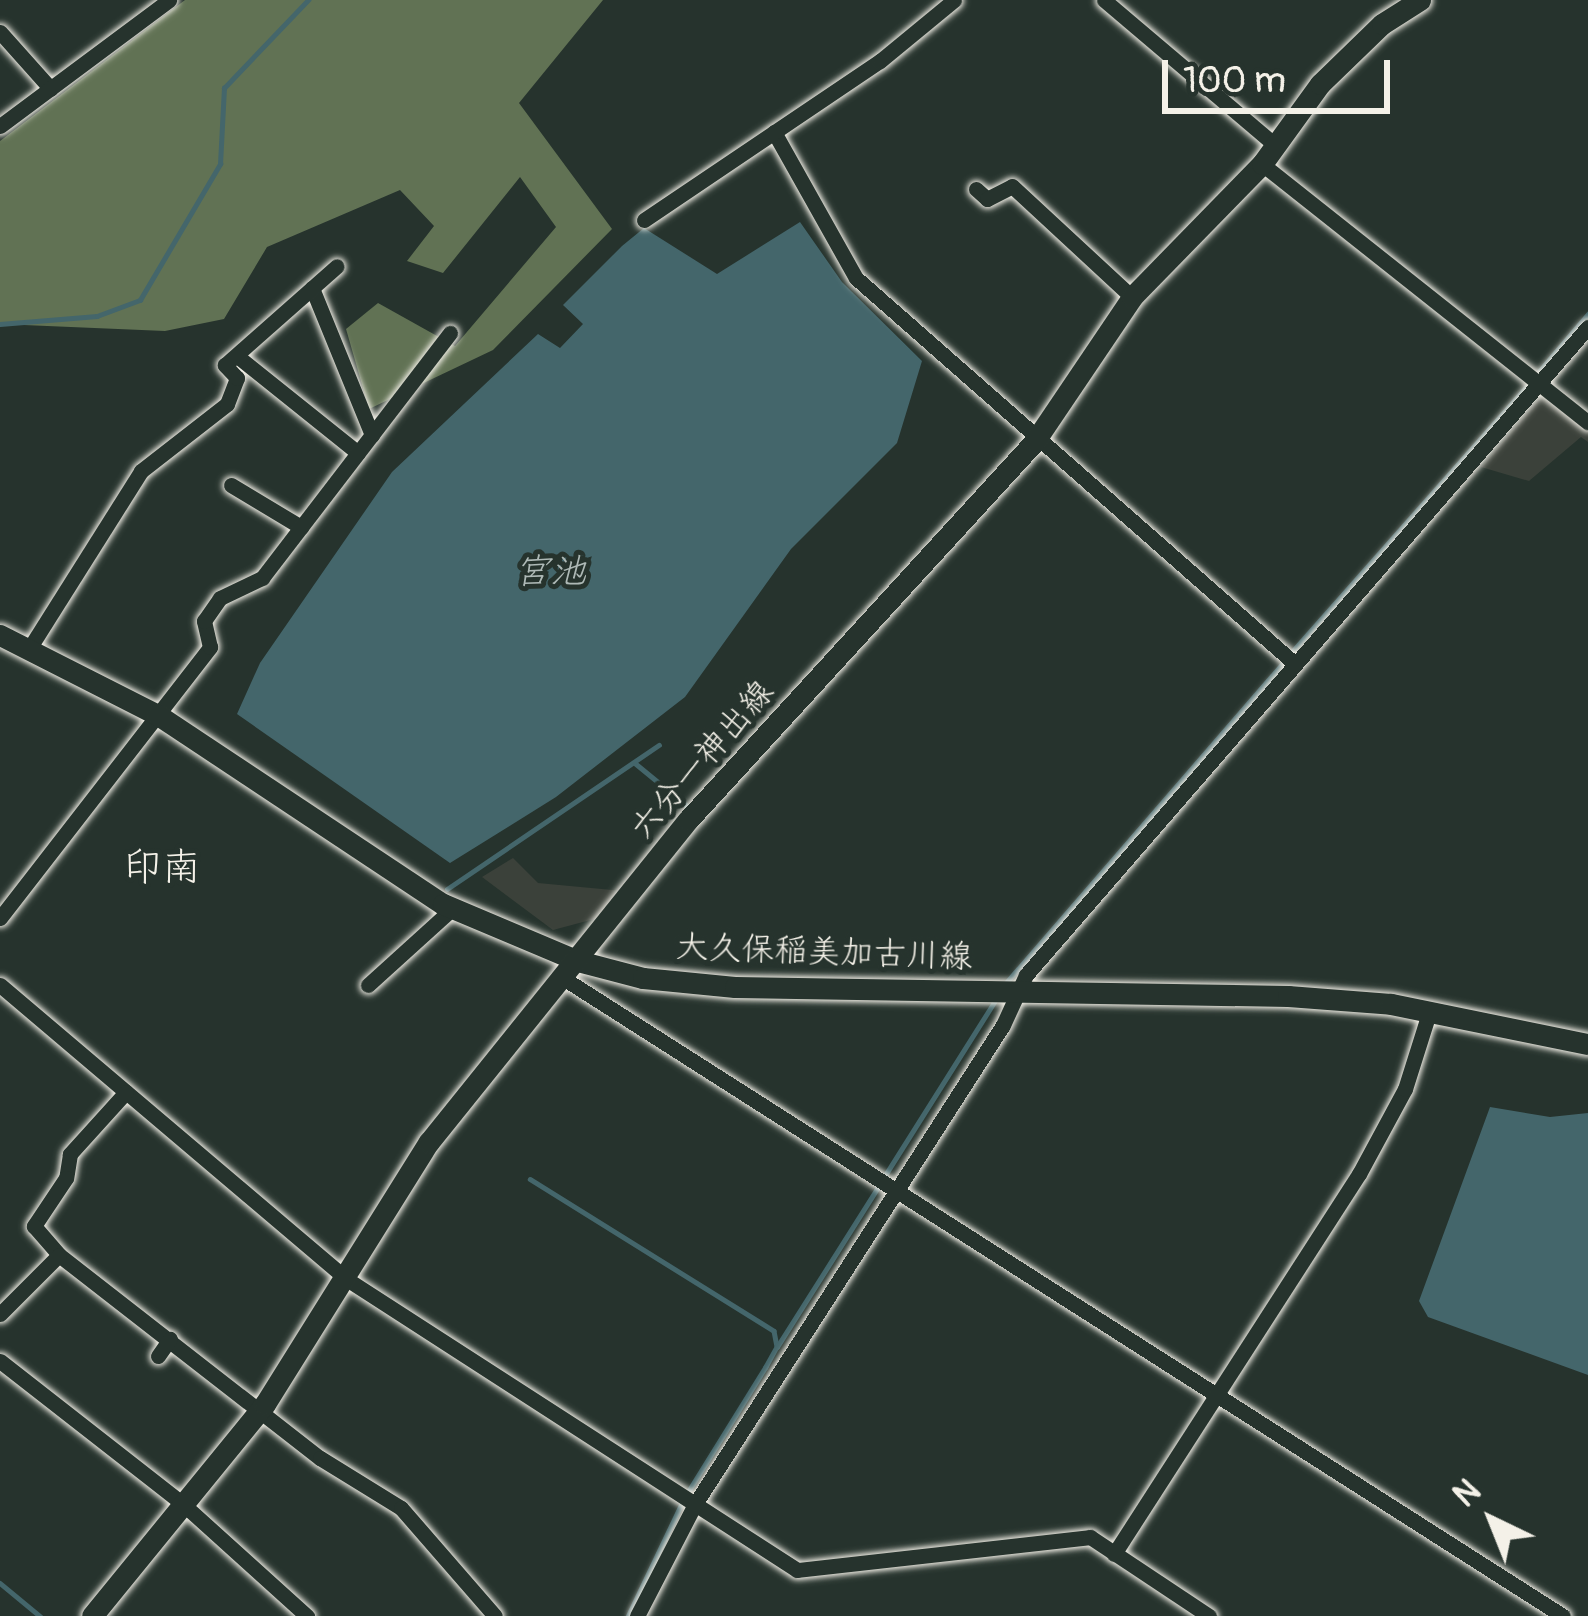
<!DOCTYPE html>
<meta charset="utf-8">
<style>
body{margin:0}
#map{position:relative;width:1588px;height:1616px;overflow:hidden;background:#26332d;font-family:Pangolin,"Klee One",sans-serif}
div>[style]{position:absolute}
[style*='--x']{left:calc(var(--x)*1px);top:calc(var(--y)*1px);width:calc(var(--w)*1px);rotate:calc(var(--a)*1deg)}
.built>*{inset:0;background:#3b413a}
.green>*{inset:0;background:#617254}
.water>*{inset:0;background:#44666b}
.stream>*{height:4.5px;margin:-2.25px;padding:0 2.25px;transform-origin:2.25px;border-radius:2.25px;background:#44666b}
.roads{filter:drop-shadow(0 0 3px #f4f1e8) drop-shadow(0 0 3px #f4f1e8)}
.street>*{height:15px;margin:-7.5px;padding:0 7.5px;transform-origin:7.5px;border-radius:7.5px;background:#26332d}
.secondary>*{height:21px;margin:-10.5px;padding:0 10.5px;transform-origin:10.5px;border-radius:10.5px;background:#26332d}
span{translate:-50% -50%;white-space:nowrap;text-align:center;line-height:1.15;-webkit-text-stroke:10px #26332d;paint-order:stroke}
.street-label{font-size:33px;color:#f4f1e8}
.water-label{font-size:36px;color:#aeb9b6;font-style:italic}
.quarter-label{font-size:39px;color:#f4f1e8}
.north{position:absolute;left:1432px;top:1460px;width:120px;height:120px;-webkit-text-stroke:9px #26332d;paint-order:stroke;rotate:317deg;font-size:33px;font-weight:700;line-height:48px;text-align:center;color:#f4f1e8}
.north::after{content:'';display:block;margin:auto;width:42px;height:54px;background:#f4f1e8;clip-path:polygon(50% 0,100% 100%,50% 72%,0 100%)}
.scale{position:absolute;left:1162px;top:60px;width:228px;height:54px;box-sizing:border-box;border:6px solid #f4f1e8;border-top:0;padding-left:15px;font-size:36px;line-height:42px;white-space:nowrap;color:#f4f1e8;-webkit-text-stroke:9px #26332d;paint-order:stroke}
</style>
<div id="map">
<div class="built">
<div style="clip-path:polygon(1545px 391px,1588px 429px,1588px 442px,1581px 437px,1529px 481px,1481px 467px)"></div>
<div style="clip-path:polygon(513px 858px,538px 883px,623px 891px,598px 918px,553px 930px,482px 877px)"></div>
</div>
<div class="green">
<div style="clip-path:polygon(185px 0,603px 0,519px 103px,612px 229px,493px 350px,369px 409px,346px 329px,378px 303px,455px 346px,556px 227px,520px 177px,443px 273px,407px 261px,434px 226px,400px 190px,267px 247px,224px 319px,165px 331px,0 324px,0 141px)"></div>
</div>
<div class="water">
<div style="clip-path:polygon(800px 222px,842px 282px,922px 361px,897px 443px,791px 549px,685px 697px,556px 797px,450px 863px,237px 714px,260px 663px,392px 472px,538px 334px,560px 348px,583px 324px,563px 305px,622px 246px,644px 228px,717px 274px)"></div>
<div style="clip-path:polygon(1490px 1107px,1550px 1117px,1588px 1113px,1588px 1375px,1428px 1317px,1419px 1301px)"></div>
</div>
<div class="stream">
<div style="--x:0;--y:324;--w:97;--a:-4.7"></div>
<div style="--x:97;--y:316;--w:46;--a:-20.4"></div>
<div style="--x:140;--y:300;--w:158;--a:-59.5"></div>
<div style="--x:220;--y:164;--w:76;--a:-87"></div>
<div style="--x:224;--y:88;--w:122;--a:-46.3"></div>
<div style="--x:1537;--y:374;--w:79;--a:-49.6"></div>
<div style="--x:1291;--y:653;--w:361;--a:-48.5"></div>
<div style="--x:635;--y:763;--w:72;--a:39.4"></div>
<div style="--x:447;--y:889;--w:256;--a:-34.2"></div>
<div style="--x:1005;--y:984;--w:426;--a:-49.1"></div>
<div style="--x:884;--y:1177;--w:210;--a:-57.8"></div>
<div style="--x:530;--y:1179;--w:287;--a:31.9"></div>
<div style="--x:774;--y:1331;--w:16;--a:79"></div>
<div style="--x:777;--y:1347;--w:23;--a:119"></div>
<div style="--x:766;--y:1367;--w:148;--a:121.8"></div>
<div style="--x:777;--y:1347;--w:189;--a:-57.7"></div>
<div style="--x:0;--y:1583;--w:52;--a:39.5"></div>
<div style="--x:628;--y:1616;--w:125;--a:-64.5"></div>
</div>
<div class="roads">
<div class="street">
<div style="--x:1104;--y:0;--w:226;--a:40.3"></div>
<div style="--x:0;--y:32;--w:76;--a:48.2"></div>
<div style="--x:0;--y:126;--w:211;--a:-36.7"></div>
<div style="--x:774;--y:132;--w:167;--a:60.7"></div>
<div style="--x:856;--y:278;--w:582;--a:41.31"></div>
<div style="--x:1262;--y:164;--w:416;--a:38.4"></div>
<div style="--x:976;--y:189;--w:15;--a:42"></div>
<div style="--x:987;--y:199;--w:28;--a:-27"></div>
<div style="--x:1012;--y:186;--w:163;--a:42.8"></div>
<div style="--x:644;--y:220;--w:285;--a:-34"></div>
<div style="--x:880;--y:61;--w:96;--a:-39.5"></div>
<div style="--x:312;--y:288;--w:159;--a:67.8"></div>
<div style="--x:237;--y:356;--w:155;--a:38.7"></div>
<div style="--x:231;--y:485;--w:82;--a:31"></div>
<div style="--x:29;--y:649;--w:210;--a:-57.8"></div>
<div style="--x:141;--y:471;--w:109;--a:-37.9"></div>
<div style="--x:227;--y:404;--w:28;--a:-69"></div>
<div style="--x:237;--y:378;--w:18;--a:-133"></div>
<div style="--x:225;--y:365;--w:149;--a:-41.5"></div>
<div style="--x:0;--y:918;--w:343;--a:-52.2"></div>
<div style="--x:210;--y:647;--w:27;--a:-103"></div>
<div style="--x:204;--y:621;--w:28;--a:-55"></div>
<div style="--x:220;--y:598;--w:47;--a:-25.5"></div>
<div style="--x:262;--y:578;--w:309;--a:-52.5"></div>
<div style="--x:563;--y:978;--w:1186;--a:32.54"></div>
<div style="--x:0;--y:985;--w:453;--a:40.3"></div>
<div style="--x:345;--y:1278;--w:538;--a:32.86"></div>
<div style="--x:797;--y:1570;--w:295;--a:-6.4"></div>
<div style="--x:1090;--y:1537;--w:143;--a:33.6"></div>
<div style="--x:368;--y:985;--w:115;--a:-42.2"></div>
<div style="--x:126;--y:1092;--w:84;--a:132.1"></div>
<div style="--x:70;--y:1154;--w:24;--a:99"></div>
<div style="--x:66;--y:1178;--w:58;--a:123.7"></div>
<div style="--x:34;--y:1226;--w:38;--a:49"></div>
<div style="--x:59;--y:1255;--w:331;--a:37.9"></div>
<div style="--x:320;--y:1458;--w:95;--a:31.7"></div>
<div style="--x:401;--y:1508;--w:143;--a:49"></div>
<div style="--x:0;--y:1314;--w:83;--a:-45"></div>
<div style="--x:158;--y:1356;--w:21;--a:-55"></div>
<div style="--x:0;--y:1361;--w:234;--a:38"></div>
<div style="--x:184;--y:1505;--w:166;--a:42.1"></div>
<div style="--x:1114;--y:1554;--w:452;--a:-57.2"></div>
<div style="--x:1359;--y:1174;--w:97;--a:-61.6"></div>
<div style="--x:1405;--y:1089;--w:80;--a:-72.5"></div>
<div style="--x:637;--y:1616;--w:126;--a:-62.6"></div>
<div style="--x:695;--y:1504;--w:569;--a:-57.26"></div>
<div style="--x:1003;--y:1025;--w:55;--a:-65.3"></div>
<div style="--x:1026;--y:975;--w:858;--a:-49.07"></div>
</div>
<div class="secondary">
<div style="--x:0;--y:635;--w:177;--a:26.9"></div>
<div style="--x:158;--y:715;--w:342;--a:33.6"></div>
<div style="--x:443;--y:904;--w:147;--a:22.9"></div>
<div style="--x:578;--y:961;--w:67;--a:14.7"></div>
<div style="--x:643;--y:978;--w:92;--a:5.6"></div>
<div style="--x:735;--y:987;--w:553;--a:0.93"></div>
<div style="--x:1288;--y:996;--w:103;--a:4.4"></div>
<div style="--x:1391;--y:1004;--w:201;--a:11.5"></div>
<div style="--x:92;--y:1616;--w:274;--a:-50.8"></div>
<div style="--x:265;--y:1404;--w:309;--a:-58"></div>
<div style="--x:429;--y:1142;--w:413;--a:-51.2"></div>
<div style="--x:688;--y:820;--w:514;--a:-47.52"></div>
<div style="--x:1035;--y:441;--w:174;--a:-56"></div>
<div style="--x:1132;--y:297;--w:186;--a:-45.7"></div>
<div style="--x:1262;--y:164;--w:99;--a:-54.1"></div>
<div style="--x:1320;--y:84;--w:86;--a:-44.1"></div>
<div style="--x:1382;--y:24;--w:45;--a:-32.3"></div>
</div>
</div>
<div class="street-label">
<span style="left:702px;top:760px;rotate:-49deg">六分一神出線</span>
<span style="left:824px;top:952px;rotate:2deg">大久保稲美加古川線</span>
</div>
<div class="water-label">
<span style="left:550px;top:572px">宮池</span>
</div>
<div class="quarter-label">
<span style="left:162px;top:868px">印南</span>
</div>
<div class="north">N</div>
<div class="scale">100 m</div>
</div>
